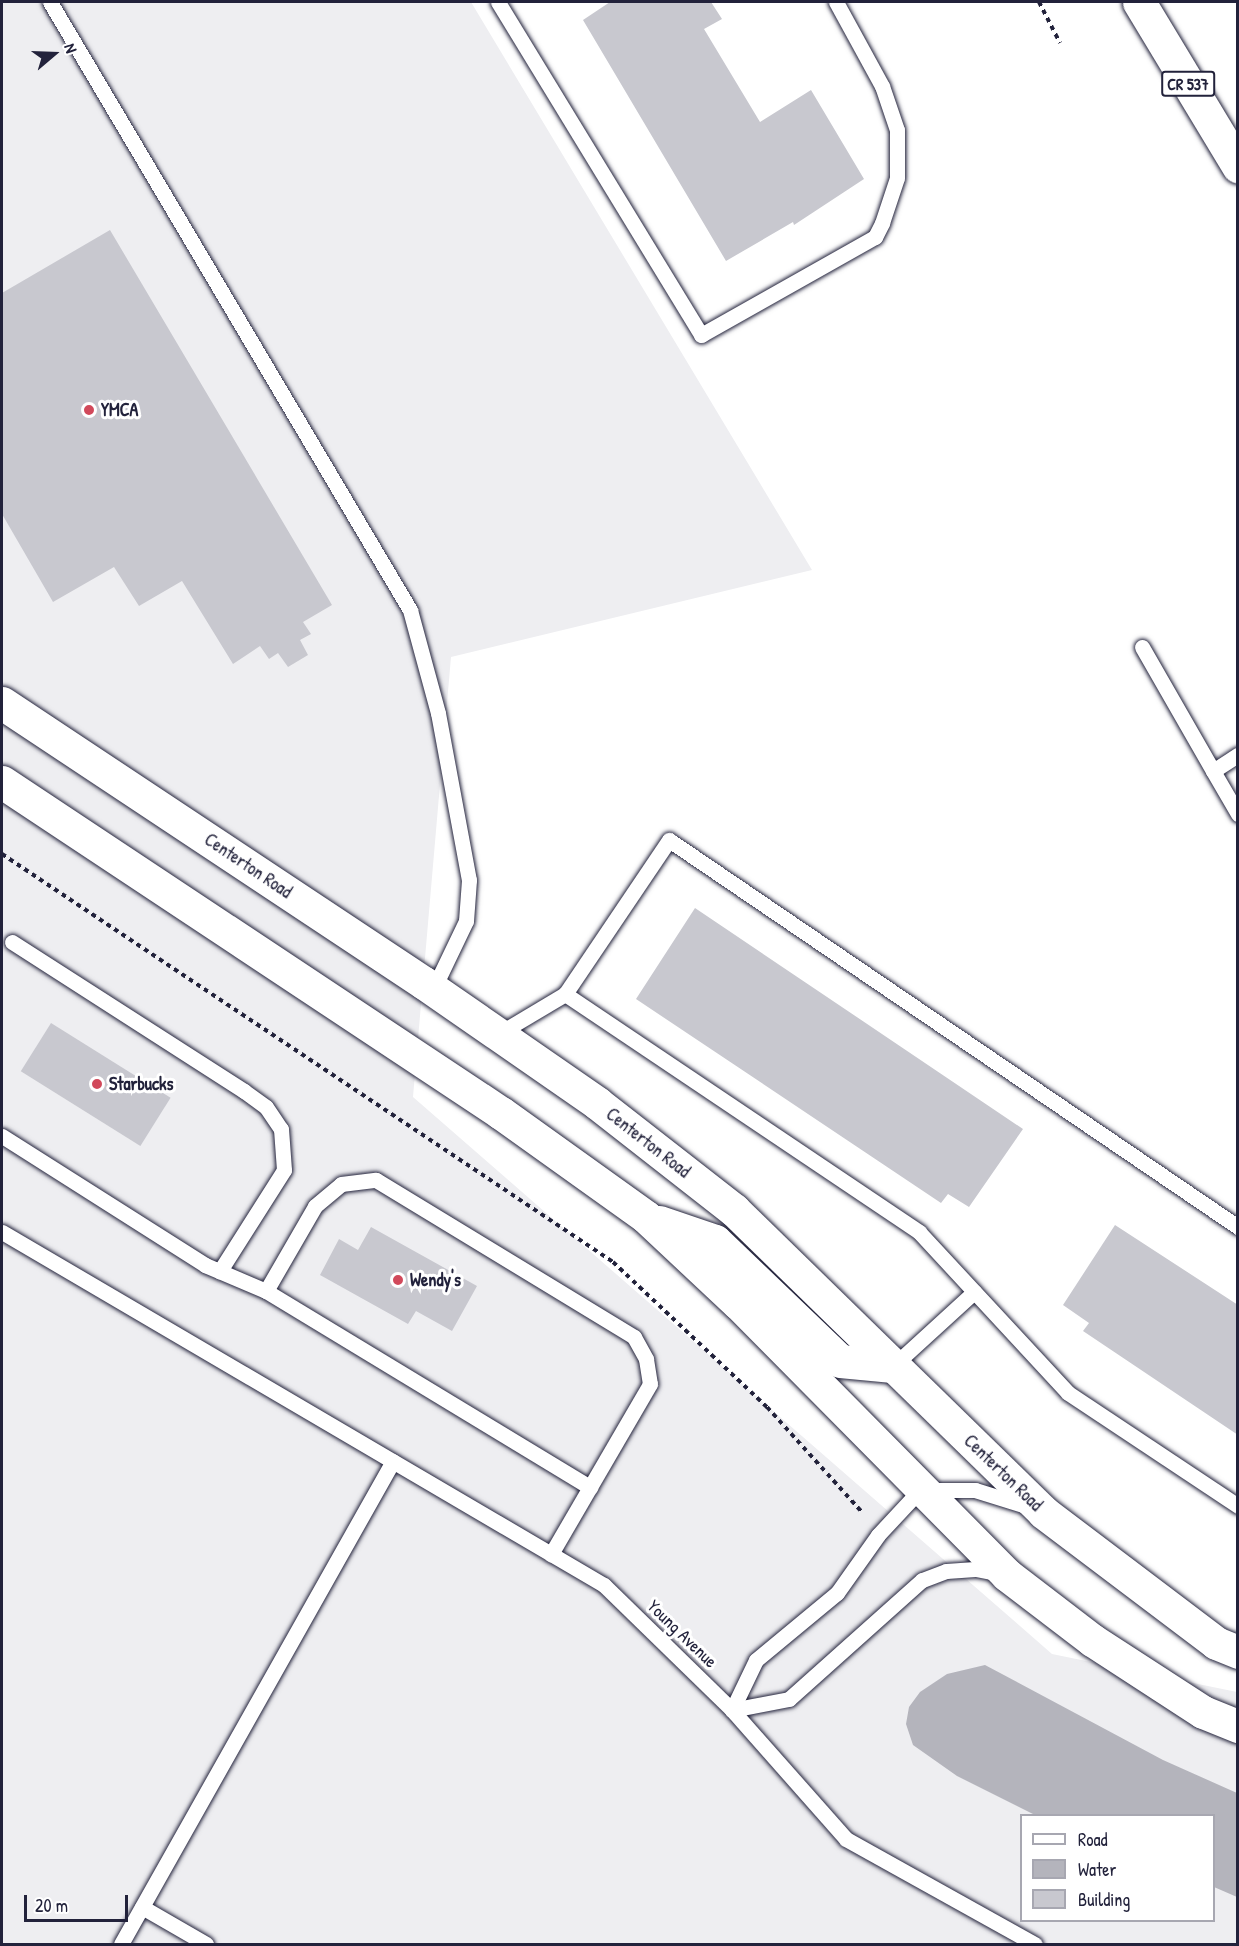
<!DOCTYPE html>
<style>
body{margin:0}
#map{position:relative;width:1239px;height:1946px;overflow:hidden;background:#fff;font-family:"Patrick Hand",sans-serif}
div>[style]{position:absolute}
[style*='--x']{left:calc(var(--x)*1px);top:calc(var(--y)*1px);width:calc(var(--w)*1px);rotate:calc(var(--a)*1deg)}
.built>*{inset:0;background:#eeeef1}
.water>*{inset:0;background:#b4b4bc}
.building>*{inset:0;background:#c8c8cf;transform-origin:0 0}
.path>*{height:4px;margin-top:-2px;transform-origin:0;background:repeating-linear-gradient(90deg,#22223b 0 4.5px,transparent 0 9px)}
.roads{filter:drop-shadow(0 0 2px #22223b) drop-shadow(0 0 2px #22223b)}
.lane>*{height:15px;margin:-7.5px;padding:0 7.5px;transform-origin:7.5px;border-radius:7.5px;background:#fff}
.secondary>*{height:33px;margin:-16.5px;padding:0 16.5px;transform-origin:16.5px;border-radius:16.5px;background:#fff}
.primary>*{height:33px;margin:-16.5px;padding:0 16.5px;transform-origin:16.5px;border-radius:16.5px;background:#fff}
.dots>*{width:16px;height:16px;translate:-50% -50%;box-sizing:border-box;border:3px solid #fff;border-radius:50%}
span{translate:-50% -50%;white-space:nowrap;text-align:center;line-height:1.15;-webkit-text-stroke:6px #fff;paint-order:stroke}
.shield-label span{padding:2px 4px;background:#fff;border:2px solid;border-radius:4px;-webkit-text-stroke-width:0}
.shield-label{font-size:16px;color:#22223b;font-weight:700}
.poi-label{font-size:18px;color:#22223b;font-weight:700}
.left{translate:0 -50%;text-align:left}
.street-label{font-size:18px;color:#22223b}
.frame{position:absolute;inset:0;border:3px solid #22223b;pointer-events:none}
.legend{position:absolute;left:1020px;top:1814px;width:195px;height:108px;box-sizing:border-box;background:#fff;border:2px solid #a7a7b1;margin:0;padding:8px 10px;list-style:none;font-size:18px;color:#22223b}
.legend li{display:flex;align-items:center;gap:12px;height:30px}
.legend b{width:30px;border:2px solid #a7a7b1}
.north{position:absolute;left:24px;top:24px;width:60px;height:60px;-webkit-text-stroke:4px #fff;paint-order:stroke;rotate:71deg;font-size:16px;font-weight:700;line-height:24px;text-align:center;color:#22223b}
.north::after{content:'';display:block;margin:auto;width:21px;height:27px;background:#22223b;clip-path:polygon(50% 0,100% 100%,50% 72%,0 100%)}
.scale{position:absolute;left:24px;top:1895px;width:104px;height:27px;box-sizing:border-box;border:3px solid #22223b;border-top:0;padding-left:8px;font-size:18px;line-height:21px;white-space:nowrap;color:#22223b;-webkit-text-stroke:4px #fff;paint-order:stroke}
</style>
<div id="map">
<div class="built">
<div style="clip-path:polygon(evenodd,2px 2px,471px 2px,812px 570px,451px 657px,413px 1097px,1052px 1654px,1237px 1692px,1237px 1944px,2px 1944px,2px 2px,1022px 1816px,1214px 1816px,1214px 1920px,1022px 1920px,1022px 1816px)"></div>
</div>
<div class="water">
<div style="clip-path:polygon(985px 1665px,1163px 1760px,1237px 1793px,1237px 1897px,1214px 1887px,1214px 1816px,1035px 1815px,957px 1776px,913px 1745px,906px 1724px,909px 1707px,920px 1692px,947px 1674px)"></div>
</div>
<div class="building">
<div style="clip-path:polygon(610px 2px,711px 2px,722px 19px,704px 29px,760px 122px,811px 90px,864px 179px,794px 225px,793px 222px,726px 261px,583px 20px)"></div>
<div style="clip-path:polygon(110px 230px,332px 605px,303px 622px,311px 634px,300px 640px,308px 655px,288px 667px,278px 653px,269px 659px,260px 646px,233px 664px,182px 581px,139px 606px,114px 567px,53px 602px,2px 514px,2px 293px)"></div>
<div style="clip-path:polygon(695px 908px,1023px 1129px,969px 1207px,948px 1194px,941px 1203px,636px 999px)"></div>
<div style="left:51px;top:1023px;width:141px;height:57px;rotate:32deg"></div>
<div style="clip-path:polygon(1115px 1225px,1238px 1305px,1238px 1435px,1083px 1331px,1089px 1323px,1063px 1305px)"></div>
<div style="clip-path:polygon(371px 1227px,477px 1286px,452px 1331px,416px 1311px,408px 1324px,320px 1275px,339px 1239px,358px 1250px)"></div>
</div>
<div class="path">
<div style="--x:1039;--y:2;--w:46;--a:62.9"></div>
<div style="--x:2;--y:854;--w:735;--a:33.73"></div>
<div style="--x:613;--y:1262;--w:212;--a:43.3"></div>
<div style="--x:767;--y:1407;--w:142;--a:47.9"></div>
</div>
<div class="roads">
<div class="lane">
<div style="--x:50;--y:2;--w:707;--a:59.37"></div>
<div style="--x:410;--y:610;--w:107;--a:74.8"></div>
<div style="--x:438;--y:713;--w:170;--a:79.5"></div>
<div style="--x:469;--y:880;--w:41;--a:94.2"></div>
<div style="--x:466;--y:921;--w:76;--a:115.6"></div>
<div style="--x:498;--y:2;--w:390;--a:58.6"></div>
<div style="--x:701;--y:335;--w:200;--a:-29.4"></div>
<div style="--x:875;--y:237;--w:16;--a:-63"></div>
<div style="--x:882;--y:223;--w:47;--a:-71.6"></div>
<div style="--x:897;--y:178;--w:48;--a:-90"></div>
<div style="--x:897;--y:130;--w:46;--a:-108.8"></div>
<div style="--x:882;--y:86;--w:96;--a:-118.7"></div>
<div style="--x:1142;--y:647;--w:143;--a:60.2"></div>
<div style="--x:1213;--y:771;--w:30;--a:-33"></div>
<div style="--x:1213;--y:771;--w:50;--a:59.8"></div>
<div style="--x:12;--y:942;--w:276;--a:32.7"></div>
<div style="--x:244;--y:1091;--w:27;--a:36"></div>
<div style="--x:266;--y:1107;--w:27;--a:56"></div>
<div style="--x:281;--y:1129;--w:41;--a:85.8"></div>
<div style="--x:284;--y:1170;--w:120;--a:122.4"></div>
<div style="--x:498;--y:1034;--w:78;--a:-30.8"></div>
<div style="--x:2;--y:1136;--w:241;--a:32.4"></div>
<div style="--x:205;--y:1265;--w:66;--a:23.1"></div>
<div style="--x:266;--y:1291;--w:379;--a:31.2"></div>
<div style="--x:1238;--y:1227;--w:688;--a:-145.78"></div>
<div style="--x:669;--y:840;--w:186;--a:124"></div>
<div style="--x:565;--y:994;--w:427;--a:33.9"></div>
<div style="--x:919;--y:1232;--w:219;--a:47.2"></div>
<div style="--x:1068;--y:1393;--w:204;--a:33.6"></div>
<div style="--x:2;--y:1232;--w:698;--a:30.39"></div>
<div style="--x:604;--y:1585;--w:179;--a:44.3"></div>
<div style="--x:732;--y:1710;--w:172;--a:48.5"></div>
<div style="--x:846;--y:1839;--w:216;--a:29.1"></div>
<div style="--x:266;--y:1291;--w:98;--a:-60"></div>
<div style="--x:315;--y:1206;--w:34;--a:-40"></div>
<div style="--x:341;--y:1184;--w:35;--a:-7"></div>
<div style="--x:376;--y:1180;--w:302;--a:31.3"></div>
<div style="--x:634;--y:1337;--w:25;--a:61"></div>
<div style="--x:646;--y:1359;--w:25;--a:81"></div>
<div style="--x:650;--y:1384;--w:197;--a:120.2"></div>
<div style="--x:893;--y:1366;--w:110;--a:-42.4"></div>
<div style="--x:996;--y:1573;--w:21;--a:-169"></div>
<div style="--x:975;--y:1569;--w:29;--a:176"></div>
<div style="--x:946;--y:1571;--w:26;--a:159"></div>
<div style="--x:922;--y:1580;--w:178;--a:138.2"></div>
<div style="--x:789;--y:1699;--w:58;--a:169.1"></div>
<div style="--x:732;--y:1710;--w:55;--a:-64.4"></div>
<div style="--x:756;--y:1660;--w:105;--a:-39.6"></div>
<div style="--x:837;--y:1593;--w:71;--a:-54.7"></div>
<div style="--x:878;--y:1535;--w:62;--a:-47"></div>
<div style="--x:920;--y:1490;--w:55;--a:0"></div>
<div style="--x:975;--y:1490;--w:53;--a:17.4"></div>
<div style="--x:142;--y:1907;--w:74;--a:30"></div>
<div style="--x:121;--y:1944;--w:554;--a:-60.61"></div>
</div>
<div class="secondary">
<div style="--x:2;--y:703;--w:506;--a:33.56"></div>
<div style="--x:424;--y:983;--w:211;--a:34.7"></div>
<div style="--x:597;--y:1103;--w:174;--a:38"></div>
<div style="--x:734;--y:1210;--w:432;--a:44.3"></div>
<div style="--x:1043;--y:1512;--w:217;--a:37.1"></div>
<div style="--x:1216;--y:1643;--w:24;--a:22"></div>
<div style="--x:2;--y:782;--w:599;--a:33.56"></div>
<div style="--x:501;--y:1113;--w:178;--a:35.6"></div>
<div style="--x:646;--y:1217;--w:126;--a:43.1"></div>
<div style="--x:738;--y:1303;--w:383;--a:45.3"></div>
<div style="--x:1007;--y:1575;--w:107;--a:37.4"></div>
<div style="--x:1092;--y:1640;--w:132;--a:33"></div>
<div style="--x:1203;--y:1712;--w:38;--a:22"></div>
<div style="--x:659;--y:1222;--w:59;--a:18.7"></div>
<div style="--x:715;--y:1241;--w:173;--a:43.8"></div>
<div style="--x:840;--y:1361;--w:53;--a:5.4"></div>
</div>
<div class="primary">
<div style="--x:1139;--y:2;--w:192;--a:58.9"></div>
</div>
</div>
<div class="dots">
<div style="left:89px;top:410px;background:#d1495b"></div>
<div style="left:97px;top:1084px;background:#d1495b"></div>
<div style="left:398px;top:1280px;background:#d1495b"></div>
</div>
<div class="shield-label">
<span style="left:1188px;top:84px">CR 537</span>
</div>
<div class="poi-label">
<span class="left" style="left:101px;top:410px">YMCA</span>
<span class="left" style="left:109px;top:1084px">Starbucks</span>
<span class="left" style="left:410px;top:1280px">Wendy's</span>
</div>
<div class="street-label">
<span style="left:248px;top:866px;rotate:34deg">Centerton Road</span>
<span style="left:648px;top:1143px;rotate:38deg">Centerton Road</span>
<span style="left:1003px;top:1473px;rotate:44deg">Centerton Road</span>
<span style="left:682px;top:1634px;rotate:44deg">Young Avenue</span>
</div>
<div class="frame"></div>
<ul class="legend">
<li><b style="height:8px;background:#fff"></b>Road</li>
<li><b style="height:16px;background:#b4b4bc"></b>Water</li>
<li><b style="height:16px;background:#c8c8cf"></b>Building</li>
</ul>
<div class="north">N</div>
<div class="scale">20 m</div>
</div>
